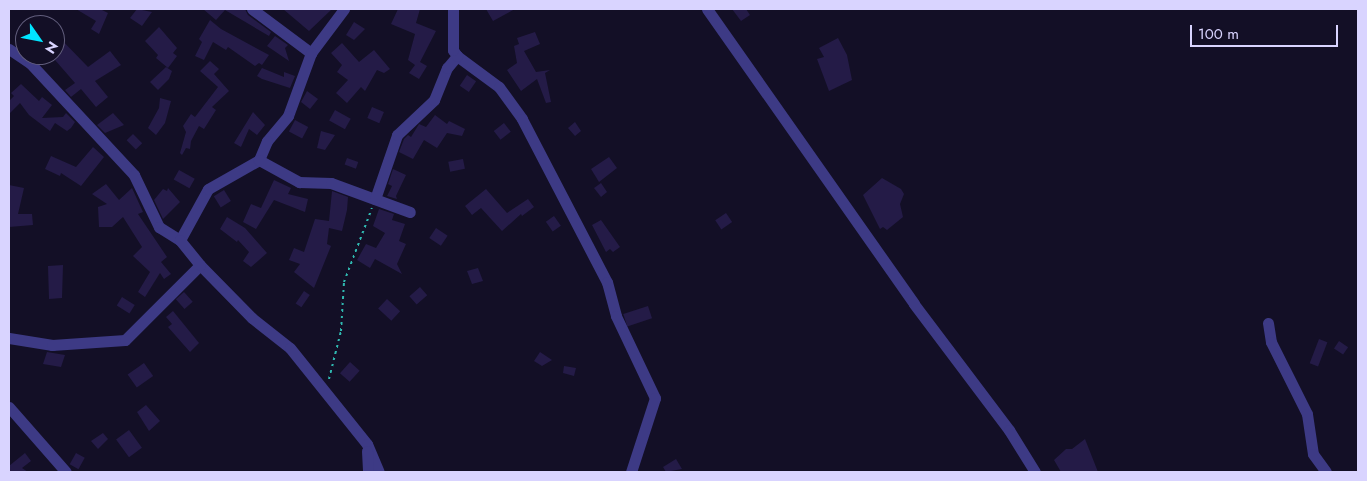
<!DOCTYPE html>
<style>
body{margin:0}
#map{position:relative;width:1367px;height:481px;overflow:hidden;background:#130f26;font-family:Jost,sans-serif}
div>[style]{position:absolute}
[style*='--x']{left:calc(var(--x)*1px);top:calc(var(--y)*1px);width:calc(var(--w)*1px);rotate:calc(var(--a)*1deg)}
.building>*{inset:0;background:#241b47;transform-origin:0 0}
.path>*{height:2px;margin-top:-1px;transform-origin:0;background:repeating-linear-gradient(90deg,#2fb8b0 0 2.5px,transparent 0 6.5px)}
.minor>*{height:11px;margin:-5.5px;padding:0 5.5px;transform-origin:5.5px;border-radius:5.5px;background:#3d3a85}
span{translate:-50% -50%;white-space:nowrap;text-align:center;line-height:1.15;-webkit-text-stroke:5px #130f26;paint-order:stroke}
.frame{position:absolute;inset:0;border:10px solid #d9d4ff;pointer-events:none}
.north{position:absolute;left:15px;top:15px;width:50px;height:50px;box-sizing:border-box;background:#130f26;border:1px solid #625e7d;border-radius:50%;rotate:123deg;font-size:14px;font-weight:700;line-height:20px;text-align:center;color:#d9d4ff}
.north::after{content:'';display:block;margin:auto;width:18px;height:22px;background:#00e5ff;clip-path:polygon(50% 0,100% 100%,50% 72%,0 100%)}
.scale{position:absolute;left:1190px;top:25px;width:148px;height:22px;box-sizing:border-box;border:2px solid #d9d4ff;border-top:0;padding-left:6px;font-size:15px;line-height:18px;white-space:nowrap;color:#d9d4ff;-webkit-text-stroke:4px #130f26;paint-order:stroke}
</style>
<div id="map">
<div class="building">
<div style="clip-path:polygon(76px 9px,100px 9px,108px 13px,99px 34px,91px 29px,96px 21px)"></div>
<div style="clip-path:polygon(137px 9px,152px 12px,142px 26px,130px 18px)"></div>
<div style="clip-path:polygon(203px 9px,245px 9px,248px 15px,271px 32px,269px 36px,225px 10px,216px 20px)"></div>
<div style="clip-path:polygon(283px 9px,332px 9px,309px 31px)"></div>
<div style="clip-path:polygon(398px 9px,420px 9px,416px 23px,436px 31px,420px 62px,427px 66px,419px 79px,409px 73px,415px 65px,408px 60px,415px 34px,391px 24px)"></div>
<div style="clip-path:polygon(486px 9px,515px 9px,493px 21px)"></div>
<div style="clip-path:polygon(732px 9px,746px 9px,750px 15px,741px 21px)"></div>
<div style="clip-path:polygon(210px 20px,221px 29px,269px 55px,262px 65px,259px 63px,255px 66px,228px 47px,226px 50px,213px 42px,204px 60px,195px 56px,202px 42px,199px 39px)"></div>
<div style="clip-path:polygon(354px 22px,365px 29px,354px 40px,346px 35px)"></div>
<div style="clip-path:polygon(159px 27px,177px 48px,173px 53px,177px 56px,168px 68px,156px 58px,158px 55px,145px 41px)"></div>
<div style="clip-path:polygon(535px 32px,540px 44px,524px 51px,536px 72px,550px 70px,545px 73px,551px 102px,546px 103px,537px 79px,521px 91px,507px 70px,517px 63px,514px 46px,519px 44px,517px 38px)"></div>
<div style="clip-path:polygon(55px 33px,88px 67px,110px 51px,121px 65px,95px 81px,108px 97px,96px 107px,81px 89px,71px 97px,65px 90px,75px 83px,55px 60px)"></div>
<div style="clip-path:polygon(275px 36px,288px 45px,285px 48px,289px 61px,267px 46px)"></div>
<div style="clip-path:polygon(838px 38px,847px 55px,852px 80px,829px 91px,817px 59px,824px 57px,819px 48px)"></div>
<div style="clip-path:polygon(342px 43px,359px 62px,374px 50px,390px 69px,384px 73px,377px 70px,365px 91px,361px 87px,347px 103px,336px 93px,348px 80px,337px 72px,342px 65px,331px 53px)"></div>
<div style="clip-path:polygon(210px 61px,219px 69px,214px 74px,229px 91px,212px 107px,216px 110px,204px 129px,199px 126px,191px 141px,190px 149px,186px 148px,182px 155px,180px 153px,186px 132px,183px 126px,191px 114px,195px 117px,218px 87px,200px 71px)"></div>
<div style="clip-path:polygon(166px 67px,172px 71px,169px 79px,158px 90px,150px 82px)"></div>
<div style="clip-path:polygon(262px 68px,284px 77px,284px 72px,295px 76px,290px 88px,262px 79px,257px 76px)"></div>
<div style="left:467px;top:75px;width:11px;height:13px;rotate:34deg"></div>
<div style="clip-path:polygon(21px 84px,39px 101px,42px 97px,52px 105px,42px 118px,63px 117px,66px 113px,75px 122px,71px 128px,67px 131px,55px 123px,50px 131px,29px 115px,20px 103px,9px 114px,9px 101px,14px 96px,11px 93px)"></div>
<div style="clip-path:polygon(307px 91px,318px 99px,310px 109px,301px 102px)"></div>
<div style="clip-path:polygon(160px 98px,171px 101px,165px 123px,156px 135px,148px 128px,159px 108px)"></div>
<div style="left:372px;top:107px;width:13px;height:12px;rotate:23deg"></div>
<div style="left:335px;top:110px;width:18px;height:12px;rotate:29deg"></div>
<div style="clip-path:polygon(253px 112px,265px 125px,257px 135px,249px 129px,241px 147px,234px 143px)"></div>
<div style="clip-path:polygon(113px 113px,124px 125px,105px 133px,97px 125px)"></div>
<div style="clip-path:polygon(435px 115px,447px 124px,449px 121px,465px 129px,462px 136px,447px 133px,437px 148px,424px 140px,413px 159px,399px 152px,404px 139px,408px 135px,411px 137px,419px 124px,426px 127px)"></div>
<div style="left:295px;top:120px;width:15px;height:13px;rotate:28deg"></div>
<div style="clip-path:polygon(575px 122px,581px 131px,575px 136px,568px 128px)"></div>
<div style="left:504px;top:123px;width:11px;height:13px;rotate:52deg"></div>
<div style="clip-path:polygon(321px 131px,335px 135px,325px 150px,317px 148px)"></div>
<div style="left:133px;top:134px;width:13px;height:9px;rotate:45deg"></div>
<div style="clip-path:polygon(93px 147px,104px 157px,81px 186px,61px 173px,60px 176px,45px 169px,51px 156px,76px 167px)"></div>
<div style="clip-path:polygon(609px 157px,617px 168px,599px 182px,591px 169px)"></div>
<div style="left:347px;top:158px;width:12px;height:7px;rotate:20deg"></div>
<div style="left:463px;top:159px;width:10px;height:15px;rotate:79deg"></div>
<div style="clip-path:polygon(393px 169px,406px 175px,396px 196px,397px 199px,387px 196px,392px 186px,388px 184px)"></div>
<div style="left:179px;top:170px;width:18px;height:11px;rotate:29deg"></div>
<div style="clip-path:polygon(882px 178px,901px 189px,904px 194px,900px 204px,903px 217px,887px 230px,883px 227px,880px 229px,863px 195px)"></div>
<div style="clip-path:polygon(274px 180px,291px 188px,288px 194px,308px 199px,305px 212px,274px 200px,256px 229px,243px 222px,251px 204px,261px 208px)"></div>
<div style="clip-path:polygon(601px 183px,607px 192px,601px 197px,594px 188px)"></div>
<div style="clip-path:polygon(106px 184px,119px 200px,132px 188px,143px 212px,138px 214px,167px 257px,161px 262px,171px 274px,164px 279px,160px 273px,145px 297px,138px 292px,150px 272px,133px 256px,142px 247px,123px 217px,112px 227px,99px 227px,98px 207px,107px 204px,92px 194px)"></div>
<div style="clip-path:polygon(9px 185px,24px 188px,18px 214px,32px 214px,33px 225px,9px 227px)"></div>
<div style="clip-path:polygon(168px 188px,180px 202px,163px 219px,154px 200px,163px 189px,167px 191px)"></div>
<div style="clip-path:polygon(486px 189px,507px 213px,528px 199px,534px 207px,522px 216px,521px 214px,502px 231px,481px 208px,472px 215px,465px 206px)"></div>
<div style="left:224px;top:190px;width:13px;height:12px;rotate:58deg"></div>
<div style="clip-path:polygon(332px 191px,348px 197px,347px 210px,342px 231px,329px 228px,327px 244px,331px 246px,314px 288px,294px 272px,300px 264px,289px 260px,294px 248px,304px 252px,315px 219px,329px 221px)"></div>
<div style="clip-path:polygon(379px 209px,394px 214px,392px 220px,405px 224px,399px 241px,406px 244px,397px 264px,402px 274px,375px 259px,370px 268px,357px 260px,366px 244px,376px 248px,385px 233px,373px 226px)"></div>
<div style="left:726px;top:213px;width:11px;height:13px;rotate:56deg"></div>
<div style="left:554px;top:216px;width:12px;height:10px;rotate:55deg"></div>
<div style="clip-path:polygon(227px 217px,245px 228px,267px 253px,251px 267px,243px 261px,249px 252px,238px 240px,237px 242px,220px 229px)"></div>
<div style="clip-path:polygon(601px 220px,620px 247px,613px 252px,610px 249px,606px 252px,592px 225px)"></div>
<div style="left:436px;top:228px;width:14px;height:12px;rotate:34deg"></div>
<div style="clip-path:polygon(63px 265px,62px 298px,49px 299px,48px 266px)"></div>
<div style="clip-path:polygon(478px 268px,483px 281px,472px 284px,467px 271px)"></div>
<div style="left:420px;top:287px;width:11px;height:14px;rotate:49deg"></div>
<div style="left:304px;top:291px;width:7px;height:15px;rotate:34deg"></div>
<div style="left:184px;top:292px;width:13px;height:11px;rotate:48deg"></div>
<div style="left:122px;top:297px;width:15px;height:10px;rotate:32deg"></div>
<div style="left:387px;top:299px;width:18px;height:13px;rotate:43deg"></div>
<div style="left:648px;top:306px;width:13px;height:26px;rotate:72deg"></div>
<div style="clip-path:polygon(173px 311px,199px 343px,190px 352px,168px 327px,172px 324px,166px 317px)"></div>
<div style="left:1319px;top:339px;width:9px;height:26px;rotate:21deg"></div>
<div style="left:1339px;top:341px;width:11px;height:9px;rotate:34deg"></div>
<div style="clip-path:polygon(47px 352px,65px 355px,61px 367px,43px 364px)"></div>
<div style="clip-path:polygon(540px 352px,552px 360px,542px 366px,534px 361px)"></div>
<div style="left:350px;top:362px;width:13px;height:15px;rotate:42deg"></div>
<div style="left:144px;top:363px;width:16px;height:20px;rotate:55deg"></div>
<div style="clip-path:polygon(564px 366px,576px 368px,574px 376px,563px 373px)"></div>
<div style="clip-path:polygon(146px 405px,160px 421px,149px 431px,137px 412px)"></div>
<div style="left:129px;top:430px;width:22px;height:16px;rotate:54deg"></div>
<div style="clip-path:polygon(103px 433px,108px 439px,98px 449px,91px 441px)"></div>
<div style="clip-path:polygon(1085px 439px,1098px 472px,1061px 472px,1054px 460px,1066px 449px,1072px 449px)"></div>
<div style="clip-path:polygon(25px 453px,31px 461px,22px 468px,28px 472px,9px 472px,9px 466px)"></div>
<div style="left:76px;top:453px;width:10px;height:13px;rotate:29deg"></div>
<div style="clip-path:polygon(676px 459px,682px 469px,666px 472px,663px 467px)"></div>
</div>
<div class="path">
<div style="--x:329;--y:379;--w:49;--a:-76"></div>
<div style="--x:341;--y:331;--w:49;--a:-86.5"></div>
<div style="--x:344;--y:282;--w:79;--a:-69.3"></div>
</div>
<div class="minor">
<div style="--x:252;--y:9;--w:74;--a:36.7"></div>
<div style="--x:311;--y:53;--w:55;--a:-53.1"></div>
<div style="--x:707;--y:9;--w:360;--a:54.9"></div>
<div style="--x:914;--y:304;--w:158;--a:53"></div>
<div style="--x:1009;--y:430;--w:49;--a:58.2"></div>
<div style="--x:9;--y:49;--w:25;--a:34"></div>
<div style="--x:30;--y:63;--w:153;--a:47.1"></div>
<div style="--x:134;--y:175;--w:58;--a:64.3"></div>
<div style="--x:159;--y:227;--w:25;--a:32"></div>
<div style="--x:180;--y:240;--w:58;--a:-61.2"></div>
<div style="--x:208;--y:189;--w:59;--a:-29.6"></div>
<div style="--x:311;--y:53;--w:67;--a:110.1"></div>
<div style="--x:288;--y:116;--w:33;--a:130"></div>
<div style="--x:267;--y:141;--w:21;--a:113"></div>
<div style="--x:259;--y:160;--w:46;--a:28.8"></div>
<div style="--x:299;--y:182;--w:32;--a:2"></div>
<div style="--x:331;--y:183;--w:84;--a:20.2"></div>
<div style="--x:457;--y:56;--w:52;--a:36.4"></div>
<div style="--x:499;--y:87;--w:39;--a:54"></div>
<div style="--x:522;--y:119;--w:184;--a:62.5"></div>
<div style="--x:607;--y:282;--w:35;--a:75"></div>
<div style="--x:616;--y:316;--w:91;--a:64.6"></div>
<div style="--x:655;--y:398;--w:78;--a:108"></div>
<div style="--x:375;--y:199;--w:68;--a:-71"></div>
<div style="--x:397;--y:135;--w:51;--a:-43.4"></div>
<div style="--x:434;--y:100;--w:35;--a:-68"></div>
<div style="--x:447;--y:68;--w:16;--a:-50"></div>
<div style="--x:457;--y:56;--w:7;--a:-124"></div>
<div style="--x:453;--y:50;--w:41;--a:-90"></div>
<div style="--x:200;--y:265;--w:74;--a:45.5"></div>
<div style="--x:252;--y:318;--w:48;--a:38.3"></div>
<div style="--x:290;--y:348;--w:123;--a:51.3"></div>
<div style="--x:367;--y:444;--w:30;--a:67"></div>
<div style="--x:1268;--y:323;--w:19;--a:81"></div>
<div style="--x:1271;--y:342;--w:80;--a:63.4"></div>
<div style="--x:1307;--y:414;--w:40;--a:81.5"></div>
<div style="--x:1313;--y:454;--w:22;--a:54"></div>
<div style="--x:9;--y:338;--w:44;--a:9.2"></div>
<div style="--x:52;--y:345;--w:73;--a:-3.9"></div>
<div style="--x:125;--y:340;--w:106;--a:-45"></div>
<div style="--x:200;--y:265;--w:32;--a:-129"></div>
<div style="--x:9;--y:407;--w:86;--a:48.8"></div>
<div style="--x:367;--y:451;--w:21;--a:87"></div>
</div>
<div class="frame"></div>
<div class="north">N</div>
<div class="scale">100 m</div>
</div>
